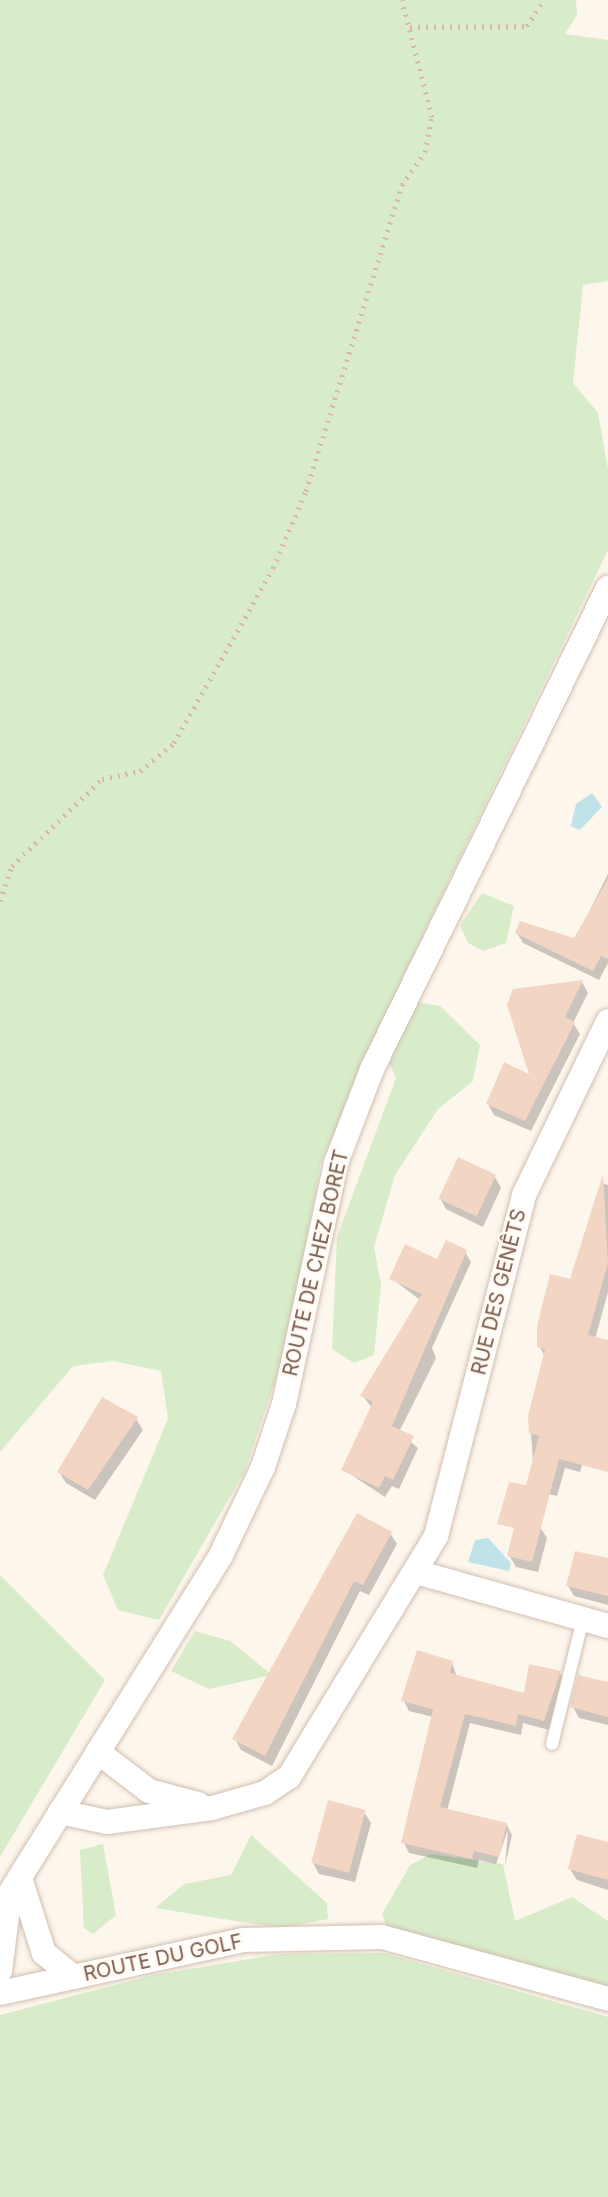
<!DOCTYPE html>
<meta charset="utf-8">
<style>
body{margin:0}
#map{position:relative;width:608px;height:2197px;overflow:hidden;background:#fdf6ec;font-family:Inter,sans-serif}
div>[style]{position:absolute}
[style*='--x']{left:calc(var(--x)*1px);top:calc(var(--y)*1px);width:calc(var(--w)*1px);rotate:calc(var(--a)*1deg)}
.green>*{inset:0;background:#d8ecc9}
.water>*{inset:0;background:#bfe3e8}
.shadow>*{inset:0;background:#0003}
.building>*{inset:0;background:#f3d5c3;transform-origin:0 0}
.path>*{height:5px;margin-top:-2.5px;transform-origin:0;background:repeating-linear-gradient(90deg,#d9b8a5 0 2px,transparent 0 8px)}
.roads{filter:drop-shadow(0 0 2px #d1beb0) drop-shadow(0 0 2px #d1beb0)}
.service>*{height:12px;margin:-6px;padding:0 6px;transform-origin:6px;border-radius:6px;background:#fff}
.minor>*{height:24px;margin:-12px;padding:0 12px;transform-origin:12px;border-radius:12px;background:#fff}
span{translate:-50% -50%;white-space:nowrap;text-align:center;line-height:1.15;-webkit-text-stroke:6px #fffaf3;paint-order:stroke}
.street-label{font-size:20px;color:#7a5c4d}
</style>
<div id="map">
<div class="green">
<div style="clip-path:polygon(0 0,576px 0,577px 15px,565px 34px,608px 40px,608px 281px,583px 285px,573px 383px,598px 413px,608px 469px,608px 550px,402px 978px,418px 1002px,440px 1006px,480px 1045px,473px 1081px,438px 1109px,395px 1175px,374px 1247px,381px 1285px,374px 1355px,354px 1363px,332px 1349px,337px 1237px,396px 1078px,377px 1037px,321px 1163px,287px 1345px,245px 1471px,159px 1620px,118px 1610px,103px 1575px,168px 1419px,161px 1371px,113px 1361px,73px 1366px,0 1452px)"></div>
<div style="clip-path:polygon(482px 893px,514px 906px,506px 943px,483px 951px,468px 943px,460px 925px)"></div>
<div style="clip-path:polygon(0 1575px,105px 1680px,0 1857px)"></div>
<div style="clip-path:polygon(195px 1631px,230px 1641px,272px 1675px,209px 1689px,171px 1671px)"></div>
<div style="clip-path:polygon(251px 1835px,327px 1903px,328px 1919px,280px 1928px,155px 1908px,184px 1884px,231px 1875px)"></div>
<div style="clip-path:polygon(103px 1844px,116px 1915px,93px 1934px,84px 1928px,80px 1850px)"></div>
<div style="clip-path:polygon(431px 1854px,503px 1864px,515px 1921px,572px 1897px,608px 1921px,608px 1990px,388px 1930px,382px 1914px,410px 1865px)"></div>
<div style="clip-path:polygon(384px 1953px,608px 2017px,608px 2197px,0 2197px,0 2015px,153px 1975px,280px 1954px)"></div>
</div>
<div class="water">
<div style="clip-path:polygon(592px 793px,602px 807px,580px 830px,571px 826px,576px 804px)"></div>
<div style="clip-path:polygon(488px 1538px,511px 1563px,509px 1571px,468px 1562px,475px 1540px)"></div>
</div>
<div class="shadow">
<div style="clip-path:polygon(608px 874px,608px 963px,599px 980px,523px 943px,517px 933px,575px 940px)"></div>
<div style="clip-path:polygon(582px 982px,588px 993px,573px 1023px,580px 1034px,531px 1131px,494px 1115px,488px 1104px,532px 1077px)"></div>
<div style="clip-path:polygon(495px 1177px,501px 1188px,483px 1227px,446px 1209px,440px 1198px)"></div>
<div style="clip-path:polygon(602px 1183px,608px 1185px,608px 1292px,595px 1339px,608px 1342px,608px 1383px,580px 1472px,565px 1468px,557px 1496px,535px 1491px,531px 1433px,545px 1356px,539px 1346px,571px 1281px)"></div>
<div style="clip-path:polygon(465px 1252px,471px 1262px,432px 1348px,436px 1358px,399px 1432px,418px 1448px,399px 1489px,392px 1486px,385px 1497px,344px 1470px,372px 1408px,363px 1396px,420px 1300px,391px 1278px)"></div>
<div style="clip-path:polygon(136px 1419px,143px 1430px,95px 1500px,66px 1483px,59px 1472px)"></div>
<div style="clip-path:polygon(540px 1527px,547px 1538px,538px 1572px,516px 1567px,509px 1555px)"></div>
<div style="clip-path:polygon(390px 1533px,397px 1544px,369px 1595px,360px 1591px,272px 1766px,241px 1750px,235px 1739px)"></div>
<div style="clip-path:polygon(608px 1560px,608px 1605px,574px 1596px,568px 1586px)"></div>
<div style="clip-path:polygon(452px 1663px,457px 1677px,526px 1695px,560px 1673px,565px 1683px,549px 1730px,523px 1723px,521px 1735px,470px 1723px,447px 1811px,506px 1824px,512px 1835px,505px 1866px,508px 1830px,496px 1864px,479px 1860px,477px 1868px,409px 1853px,404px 1843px,433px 1717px,409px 1711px,404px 1701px)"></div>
<div style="clip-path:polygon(580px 1677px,608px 1682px,608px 1725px,579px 1718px,573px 1707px)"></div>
<div style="clip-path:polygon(364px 1812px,371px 1823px,355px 1882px,319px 1874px,313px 1863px)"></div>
<div style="clip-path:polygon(608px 1844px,608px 1890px,577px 1880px,570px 1869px)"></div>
</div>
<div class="building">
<div style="clip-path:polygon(608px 879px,608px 959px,601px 956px,593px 971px,515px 933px,520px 921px,574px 938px)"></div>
<div style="clip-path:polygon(583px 980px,565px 1017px,575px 1022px,525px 1121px,486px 1104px,504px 1062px,529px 1074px,507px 1005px,513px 989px)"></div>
<div style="left:458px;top:1157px;width:42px;height:46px;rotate:25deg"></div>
<div style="clip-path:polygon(603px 1174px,608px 1263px,588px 1335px,608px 1340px,608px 1472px,559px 1459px,532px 1562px,507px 1556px,514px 1528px,497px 1524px,509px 1482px,526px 1485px,539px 1436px,529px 1433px,528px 1416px,545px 1349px,537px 1347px,537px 1326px,550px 1274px,570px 1279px)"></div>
<div style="clip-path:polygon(446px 1240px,467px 1250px,392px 1426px,414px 1436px,393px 1480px,385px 1476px,379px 1488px,341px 1470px,373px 1402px,360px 1396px,422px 1294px,389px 1279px,405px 1244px,437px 1259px)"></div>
<div style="clip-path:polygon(102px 1397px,138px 1417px,88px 1490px,57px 1472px)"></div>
<div style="clip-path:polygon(357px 1513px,392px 1532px,363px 1585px,354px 1581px,265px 1756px,232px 1739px)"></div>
<div style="clip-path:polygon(575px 1551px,608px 1558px,608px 1596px,566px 1586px)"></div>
<div style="clip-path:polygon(417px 1650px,453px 1661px,450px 1673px,524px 1693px,529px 1664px,561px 1671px,544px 1721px,518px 1714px,516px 1726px,465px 1714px,440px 1807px,507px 1823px,499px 1857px,474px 1851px,472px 1859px,401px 1843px,433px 1709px,401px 1701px)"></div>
<div style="clip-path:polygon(578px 1675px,608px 1682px,608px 1717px,570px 1707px)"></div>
<div style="left:328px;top:1800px;width:39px;height:65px;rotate:15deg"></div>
<div style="clip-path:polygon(577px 1834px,608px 1842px,608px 1880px,568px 1869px)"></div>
</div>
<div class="path">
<div style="--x:410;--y:27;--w:117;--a:-0.5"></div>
<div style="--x:527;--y:26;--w:31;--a:-57"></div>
<div style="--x:0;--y:901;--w:37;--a:-71"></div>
<div style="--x:12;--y:866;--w:125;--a:-44"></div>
<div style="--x:102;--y:779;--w:39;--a:-12"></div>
<div style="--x:140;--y:771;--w:44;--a:-39.5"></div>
<div style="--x:174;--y:743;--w:201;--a:-60.5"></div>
<div style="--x:273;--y:568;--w:84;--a:-66.8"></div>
<div style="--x:306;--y:491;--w:321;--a:-72.6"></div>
<div style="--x:402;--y:185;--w:40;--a:-55.1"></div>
<div style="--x:425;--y:152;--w:36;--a:-79"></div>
<div style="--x:432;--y:117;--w:121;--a:-104.4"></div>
</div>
<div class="roads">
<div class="service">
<div style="--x:552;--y:1744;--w:129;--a:-76.1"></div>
</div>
<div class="minor">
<div style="--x:416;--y:1572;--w:199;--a:15.7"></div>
<div style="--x:98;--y:1752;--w:64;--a:37.4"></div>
<div style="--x:149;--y:1791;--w:51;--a:14.9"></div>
<div style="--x:60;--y:1812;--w:48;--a:12"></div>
<div style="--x:107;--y:1822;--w:106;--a:-7.6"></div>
<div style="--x:212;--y:1808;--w:55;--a:-15.8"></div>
<div style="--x:265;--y:1793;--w:29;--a:-34"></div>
<div style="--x:289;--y:1777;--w:282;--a:-58.6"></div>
<div style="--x:436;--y:1536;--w:352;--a:-75.5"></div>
<div style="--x:524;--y:1195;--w:193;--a:-64.2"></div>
<div style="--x:20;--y:1878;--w:79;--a:72.3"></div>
<div style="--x:44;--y:1953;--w:38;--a:39"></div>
<div style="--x:0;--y:1971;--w:79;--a:-82.7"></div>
<div style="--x:10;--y:1893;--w:398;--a:-58"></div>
<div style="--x:221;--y:1555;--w:98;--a:-64.5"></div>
<div style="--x:263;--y:1467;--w:66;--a:-71.6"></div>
<div style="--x:284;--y:1404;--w:247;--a:-77.8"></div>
<div style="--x:336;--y:1163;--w:101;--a:-69"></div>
<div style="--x:372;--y:1069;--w:536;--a:-63.87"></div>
<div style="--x:0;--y:1993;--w:249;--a:-12.3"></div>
<div style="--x:243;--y:1940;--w:139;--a:-1.2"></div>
<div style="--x:382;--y:1937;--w:234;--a:15.3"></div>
</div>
</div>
<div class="street-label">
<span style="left:316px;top:1263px;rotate:-77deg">ROUTE DE CHEZ BORET</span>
<span style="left:499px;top:1292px;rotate:-76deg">RUE DES GENÊTS</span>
<span style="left:163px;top:1958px;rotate:-12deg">ROUTE DU GOLF</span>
</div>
</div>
